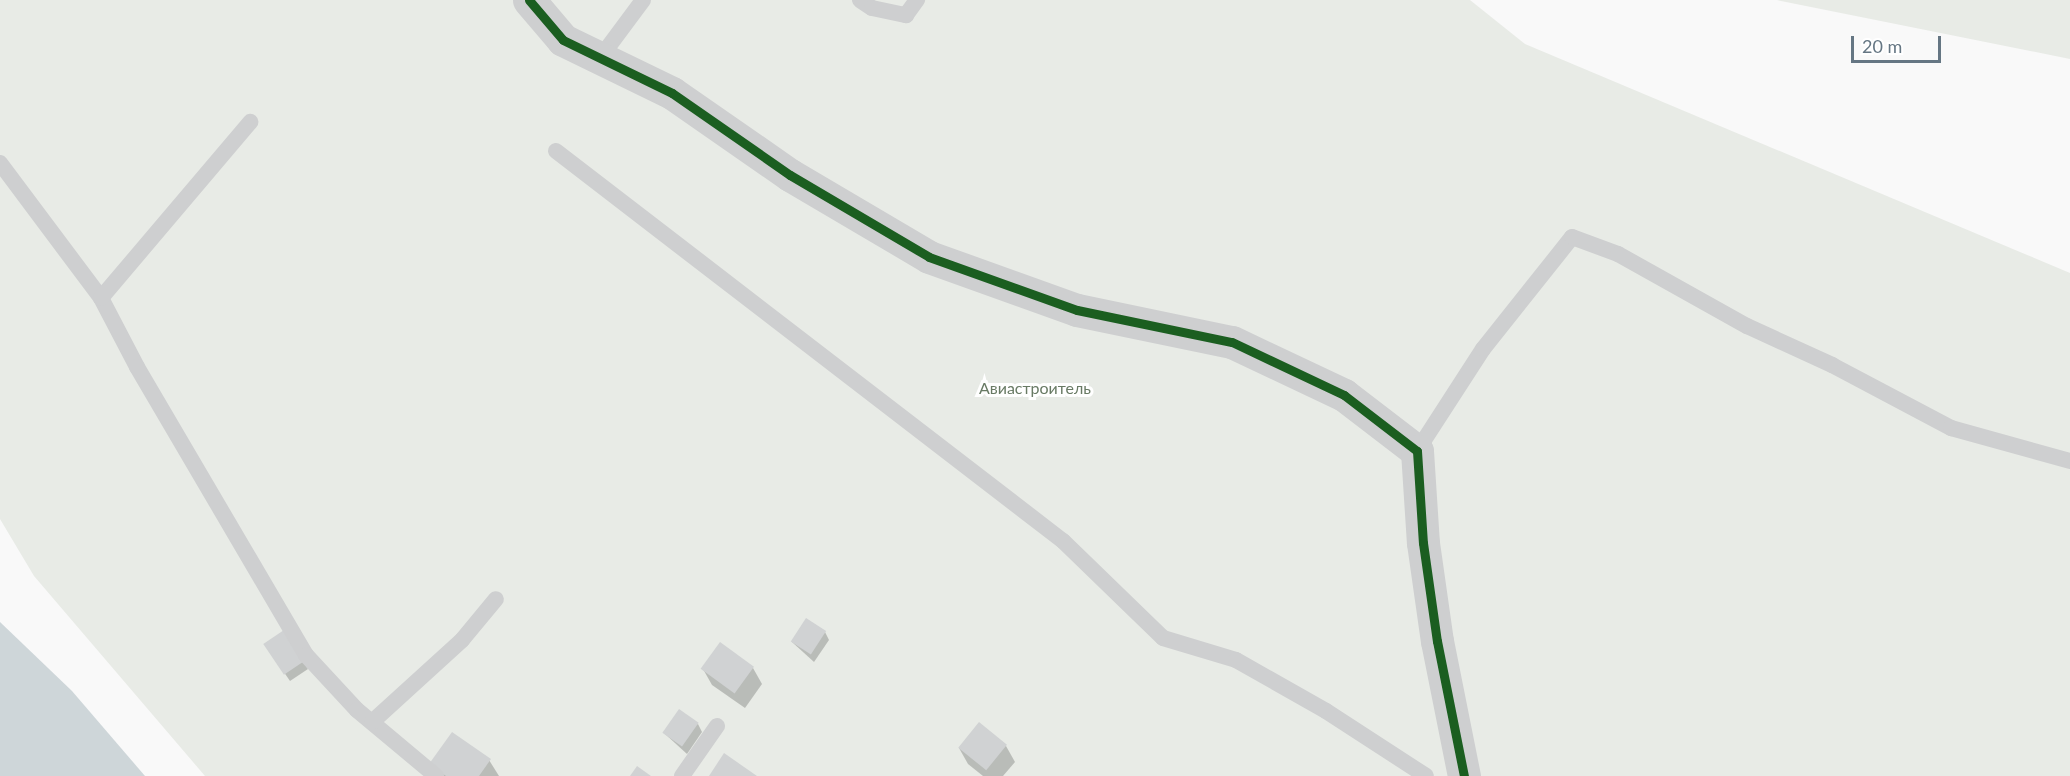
<!DOCTYPE html>
<meta charset="utf-8">
<style>
body{margin:0}
#map{position:relative;width:2070px;height:776px;overflow:hidden;background:#f9f9f9;font-family:Lato,sans-serif}
div>[style]{position:absolute}
[style*='--x']{left:calc(var(--x)*1px);top:calc(var(--y)*1px);width:calc(var(--w)*1px);rotate:calc(var(--a)*1deg)}
.green>*{inset:0;background:#e8ebe6}
.water>*{inset:0;background:#ced6d9}
.shadow>*{inset:0;background:#0003}
.building>*{inset:0;background:#d0d2d3;transform-origin:0 0}
.lane>*{height:16px;margin:-8px;padding:0 8px;transform-origin:8px;border-radius:8px;background:#cecfd0}
.street>*{height:33px;margin:-16.5px;padding:0 16.5px;transform-origin:16.5px;border-radius:16.5px;background:#cecfd0}
.cycleway>*{height:9px;margin:-4.5px;padding:0 4.5px;transform-origin:4.5px;border-radius:4.5px;background:#1b5e20}
span{translate:-50% -50%;white-space:nowrap;text-align:center;line-height:1.15;-webkit-text-stroke:6px #fff;paint-order:stroke}
.park-label{font-size:16px;color:#687a64}
.scale{position:absolute;left:1851px;top:36px;width:90px;height:27px;box-sizing:border-box;border:3px solid #657683;border-top:0;padding-left:8px;font-size:18px;line-height:21px;white-space:nowrap;color:#657683;-webkit-text-stroke:4px #fff;paint-order:stroke}
</style>
<div id="map">
<div class="green">
<div style="clip-path:polygon(0 0,1470px 0,1525px 44px,2070px 273px,2070px 776px,205px 776px,34px 576px,0 519px)"></div>
<div style="clip-path:polygon(1777px 0,2070px 0,2070px 59px,1781px 1px)"></div>
</div>
<div class="water">
<div style="clip-path:polygon(0 622px,72px 691px,145px 776px,0 776px)"></div>
</div>
<div class="shadow">
<div style="clip-path:polygon(283px 632px,308px 669px,290px 681px,270px 652px)"></div>
<div style="clip-path:polygon(825px 632px,829px 640px,814px 662px,792px 642px)"></div>
<div style="clip-path:polygon(753px 668px,762px 684px,745px 708px,712px 685px,703px 669px)"></div>
<div style="clip-path:polygon(698px 724px,702px 732px,687px 754px,664px 733px)"></div>
<div style="clip-path:polygon(1006px 746px,1015px 762px,1003px 776px,983px 776px,968px 764px,959px 748px)"></div>
<div style="clip-path:polygon(489px 760px,499px 776px,438px 776px)"></div>
</div>
<div class="building">
<div style="left:806px;top:618px;width:24px;height:28px;rotate:33deg"></div>
<div style="left:284px;top:630px;width:37px;height:25px;rotate:56deg"></div>
<div style="left:720px;top:642px;width:42px;height:33px;rotate:36deg"></div>
<div style="left:679px;top:709px;width:24px;height:29px;rotate:35deg"></div>
<div style="left:979px;top:722px;width:36px;height:33px;rotate:39deg"></div>
<div style="clip-path:polygon(452px 732px,491px 759px,479px 776px,446px 776px,429px 764px)"></div>
<div style="clip-path:polygon(724px 753px,757px 776px,709px 776px)"></div>
<div style="clip-path:polygon(637px 766px,651px 776px,630px 776px)"></div>
</div>
<div class="lane">
<div style="--x:860;--y:0;--w:14;--a:34"></div>
<div style="--x:872;--y:8;--w:35;--a:12"></div>
<div style="--x:906;--y:15;--w:19;--a:-54"></div>
<div style="--x:600;--y:58;--w:72;--a:-53.4"></div>
<div style="--x:556;--y:151;--w:640;--a:37.57"></div>
<div style="--x:1063;--y:541;--w:139;--a:44.1"></div>
<div style="--x:1163;--y:638;--w:76;--a:16.8"></div>
<div style="--x:1236;--y:660;--w:103;--a:29.5"></div>
<div style="--x:1326;--y:711;--w:119;--a:33"></div>
<div style="--x:0;--y:163;--w:169;--a:53.2"></div>
<div style="--x:101;--y:298;--w:78;--a:62.4"></div>
<div style="--x:137;--y:367;--w:334;--a:59.6"></div>
<div style="--x:306;--y:655;--w:75;--a:47.2"></div>
<div style="--x:357;--y:710;--w:103;--a:39.9"></div>
<div style="--x:101;--y:298;--w:231;--a:-49.7"></div>
<div style="--x:1417;--y:451;--w:121;--a:-57.1"></div>
<div style="--x:1483;--y:349;--w:143;--a:-51.5"></div>
<div style="--x:1572;--y:237;--w:49;--a:20.3"></div>
<div style="--x:1618;--y:254;--w:148;--a:29.2"></div>
<div style="--x:1747;--y:326;--w:94;--a:24.6"></div>
<div style="--x:1832;--y:365;--w:135;--a:27.9"></div>
<div style="--x:1951;--y:428;--w:123;--a:15.5"></div>
<div style="--x:372;--y:722;--w:122;--a:-42.3"></div>
<div style="--x:462;--y:640;--w:53;--a:-50.3"></div>
<div style="--x:682;--y:776;--w:61;--a:-55"></div>
</div>
<div class="street">
<div style="--x:529;--y:0;--w:52;--a:49.6"></div>
<div style="--x:563;--y:40;--w:121;--a:25.9"></div>
<div style="--x:672;--y:93;--w:144;--a:34.8"></div>
<div style="--x:790;--y:175;--w:161;--a:30.5"></div>
<div style="--x:929;--y:257;--w:157;--a:19.7"></div>
<div style="--x:1077;--y:310;--w:158;--a:11.7"></div>
<div style="--x:1232;--y:342;--w:124;--a:25.3"></div>
<div style="--x:1344;--y:395;--w:92;--a:37.5"></div>
<div style="--x:1417;--y:451;--w:92;--a:86.3"></div>
<div style="--x:1423;--y:543;--w:99;--a:81.9"></div>
<div style="--x:1437;--y:641;--w:138;--a:78.7"></div>
</div>
<div class="cycleway">
<div style="--x:529;--y:0;--w:52;--a:49.6"></div>
<div style="--x:563;--y:40;--w:121;--a:25.9"></div>
<div style="--x:672;--y:93;--w:144;--a:34.8"></div>
<div style="--x:790;--y:175;--w:161;--a:30.5"></div>
<div style="--x:929;--y:257;--w:157;--a:19.7"></div>
<div style="--x:1077;--y:310;--w:158;--a:11.7"></div>
<div style="--x:1232;--y:342;--w:124;--a:25.3"></div>
<div style="--x:1344;--y:395;--w:92;--a:37.5"></div>
<div style="--x:1417;--y:451;--w:92;--a:86.3"></div>
<div style="--x:1423;--y:543;--w:99;--a:81.9"></div>
<div style="--x:1437;--y:641;--w:138;--a:78.7"></div>
</div>
<div class="park-label">
<span style="left:1035px;top:388px">Авиастроитель</span>
</div>
<div class="scale">20 m</div>
</div>
